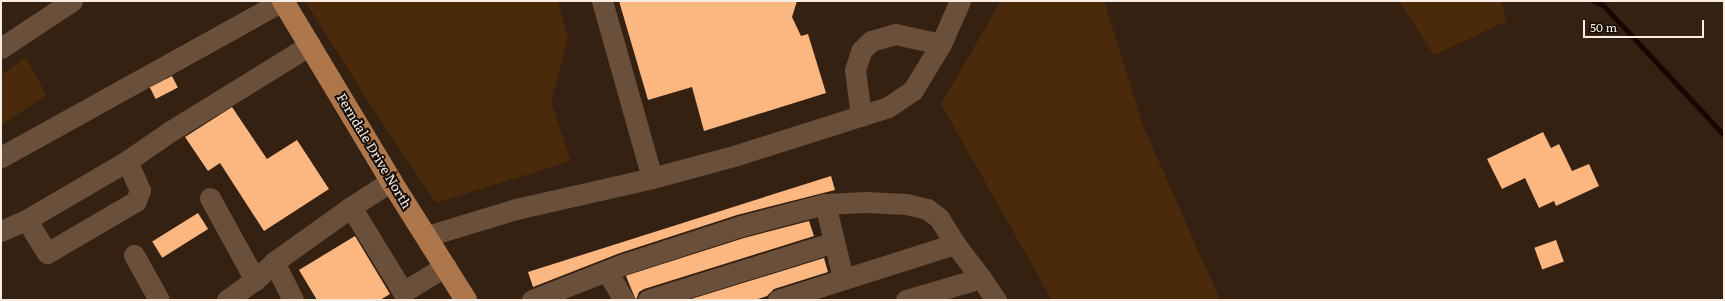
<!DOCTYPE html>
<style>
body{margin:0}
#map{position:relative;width:1725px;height:301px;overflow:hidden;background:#342112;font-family:Literata,serif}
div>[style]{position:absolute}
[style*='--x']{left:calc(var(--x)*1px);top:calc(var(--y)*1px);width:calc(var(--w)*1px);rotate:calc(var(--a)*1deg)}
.green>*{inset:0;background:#4b290b}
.stream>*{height:5px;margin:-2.5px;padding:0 2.5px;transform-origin:2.5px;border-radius:2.5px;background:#190600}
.building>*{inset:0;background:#fcb680;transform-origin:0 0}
.minor>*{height:21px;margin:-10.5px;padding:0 10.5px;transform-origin:10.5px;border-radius:10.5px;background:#6a4f3b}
.major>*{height:22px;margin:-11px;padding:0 11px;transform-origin:11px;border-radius:11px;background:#ae774b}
span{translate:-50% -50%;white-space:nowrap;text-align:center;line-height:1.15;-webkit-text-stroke:4px #150d07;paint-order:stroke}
.street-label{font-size:13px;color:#f9ece3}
.frame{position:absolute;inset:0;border:2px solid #f9ece3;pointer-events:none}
.scale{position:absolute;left:1583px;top:20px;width:121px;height:18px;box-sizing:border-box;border:2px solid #f9ece3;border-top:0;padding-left:5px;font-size:12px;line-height:14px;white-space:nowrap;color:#f9ece3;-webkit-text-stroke:3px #150d07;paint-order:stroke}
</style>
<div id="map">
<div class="green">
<div style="clip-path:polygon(305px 1px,558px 1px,568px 39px,551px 102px,571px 161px,436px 203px,379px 118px)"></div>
<div style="clip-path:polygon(1001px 1px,1104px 1px,1144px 128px,1220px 300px,1052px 300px,941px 104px)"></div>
<div style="clip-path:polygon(1399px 1px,1501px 1px,1507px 21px,1434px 55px)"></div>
<div style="clip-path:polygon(26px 57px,46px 95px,1px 126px,1px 75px)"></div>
</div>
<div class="stream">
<div style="--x:1593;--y:1;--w:11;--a:22"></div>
<div style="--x:1603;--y:5;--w:178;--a:47.1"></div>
</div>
<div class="building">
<div style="clip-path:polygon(619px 1px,797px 1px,792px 17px,801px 36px,808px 34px,826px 93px,704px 131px,692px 87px,648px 100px)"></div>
<div style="left:172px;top:76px;width:13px;height:25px;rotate:63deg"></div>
<div style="clip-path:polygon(232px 107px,267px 159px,297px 140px,329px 189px,264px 231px,220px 163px,208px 171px,185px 137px)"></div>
<div style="clip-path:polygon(1543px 132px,1551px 148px,1559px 144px,1572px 171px,1589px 164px,1599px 186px,1556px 206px,1554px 201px,1539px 208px,1525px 178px,1502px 189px,1487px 159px)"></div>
<div style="clip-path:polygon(831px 176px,835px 190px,737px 215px,620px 253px,533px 287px,528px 272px)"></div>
<div style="left:198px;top:213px;width:19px;height:54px;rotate:58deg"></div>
<div style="clip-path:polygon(809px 221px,814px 236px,644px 289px,639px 292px,636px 300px,630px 286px,626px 276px,628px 275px,744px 238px)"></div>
<div style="clip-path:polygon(355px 236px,390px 294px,380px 300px,317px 300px,299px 270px)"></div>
<div style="left:1556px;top:240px;width:23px;height:23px;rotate:70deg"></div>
<div style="clip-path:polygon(824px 258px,828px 272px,774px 289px,767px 296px,755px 300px,688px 300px)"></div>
</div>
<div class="minor">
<div style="--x:602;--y:1;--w:184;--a:74.2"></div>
<div style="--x:1;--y:48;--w:85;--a:-33.5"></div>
<div style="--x:861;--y:116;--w:46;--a:-97.4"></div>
<div style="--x:855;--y:70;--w:20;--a:-72"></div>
<div style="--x:861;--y:51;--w:14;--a:-45"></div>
<div style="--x:871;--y:41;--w:25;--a:-16"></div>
<div style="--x:895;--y:34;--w:47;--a:12.3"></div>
<div style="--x:1;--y:157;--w:322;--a:-29"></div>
<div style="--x:127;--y:161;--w:32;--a:66"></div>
<div style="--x:140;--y:190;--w:12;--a:110"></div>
<div style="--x:136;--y:201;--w:103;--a:149.7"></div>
<div style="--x:47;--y:253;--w:39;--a:-122"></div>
<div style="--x:26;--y:220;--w:117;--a:-30.3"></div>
<div style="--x:127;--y:161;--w:51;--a:-34.6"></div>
<div style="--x:169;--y:132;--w:166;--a:-31.7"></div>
<div style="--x:210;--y:198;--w:94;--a:61.2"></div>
<div style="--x:825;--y:204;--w:76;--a:76.3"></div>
<div style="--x:351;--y:207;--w:100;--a:58.5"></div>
<div style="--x:403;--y:292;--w:50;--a:-31.2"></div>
<div style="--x:1;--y:231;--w:27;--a:-24"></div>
<div style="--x:427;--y:236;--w:93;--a:-16.9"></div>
<div style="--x:516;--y:209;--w:139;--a:-12.8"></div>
<div style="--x:652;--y:178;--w:88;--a:-15.1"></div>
<div style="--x:737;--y:155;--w:158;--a:-17.6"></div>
<div style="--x:888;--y:107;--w:30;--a:-34"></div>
<div style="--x:913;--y:90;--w:54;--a:-58.7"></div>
<div style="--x:941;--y:44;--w:47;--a:-66.2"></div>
<div style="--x:134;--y:255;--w:51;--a:60.9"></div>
<div style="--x:274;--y:262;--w:42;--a:63.4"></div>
<div style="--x:607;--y:271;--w:34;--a:60"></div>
<div style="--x:227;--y:300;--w:34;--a:-36"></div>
<div style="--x:255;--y:280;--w:26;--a:-43"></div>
<div style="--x:274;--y:262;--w:95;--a:-35.5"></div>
<div style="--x:351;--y:207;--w:48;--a:-33"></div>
<div style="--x:532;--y:300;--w:99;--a:-21.4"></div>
<div style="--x:624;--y:264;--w:123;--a:-18"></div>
<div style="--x:741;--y:226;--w:87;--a:-14.7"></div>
<div style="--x:825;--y:204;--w:41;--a:-2.8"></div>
<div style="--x:866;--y:202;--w:40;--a:2.9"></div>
<div style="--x:906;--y:204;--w:22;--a:13"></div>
<div style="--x:927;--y:209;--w:15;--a:37"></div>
<div style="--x:939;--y:218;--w:31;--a:58"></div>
<div style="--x:955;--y:244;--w:43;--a:52.6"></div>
<div style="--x:648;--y:300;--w:195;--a:-17.3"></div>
<div style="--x:778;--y:300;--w:186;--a:-17.6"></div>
<div style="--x:906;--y:300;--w:78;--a:-16.3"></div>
<div style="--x:981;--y:278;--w:27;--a:56"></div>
</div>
<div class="major">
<div style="--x:283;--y:1;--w:210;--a:59"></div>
<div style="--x:391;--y:181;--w:141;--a:57.8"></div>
</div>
<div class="street-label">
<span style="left:374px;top:151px;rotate:59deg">Ferndale Drive North</span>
</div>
<div class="frame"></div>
<div class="scale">50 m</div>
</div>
